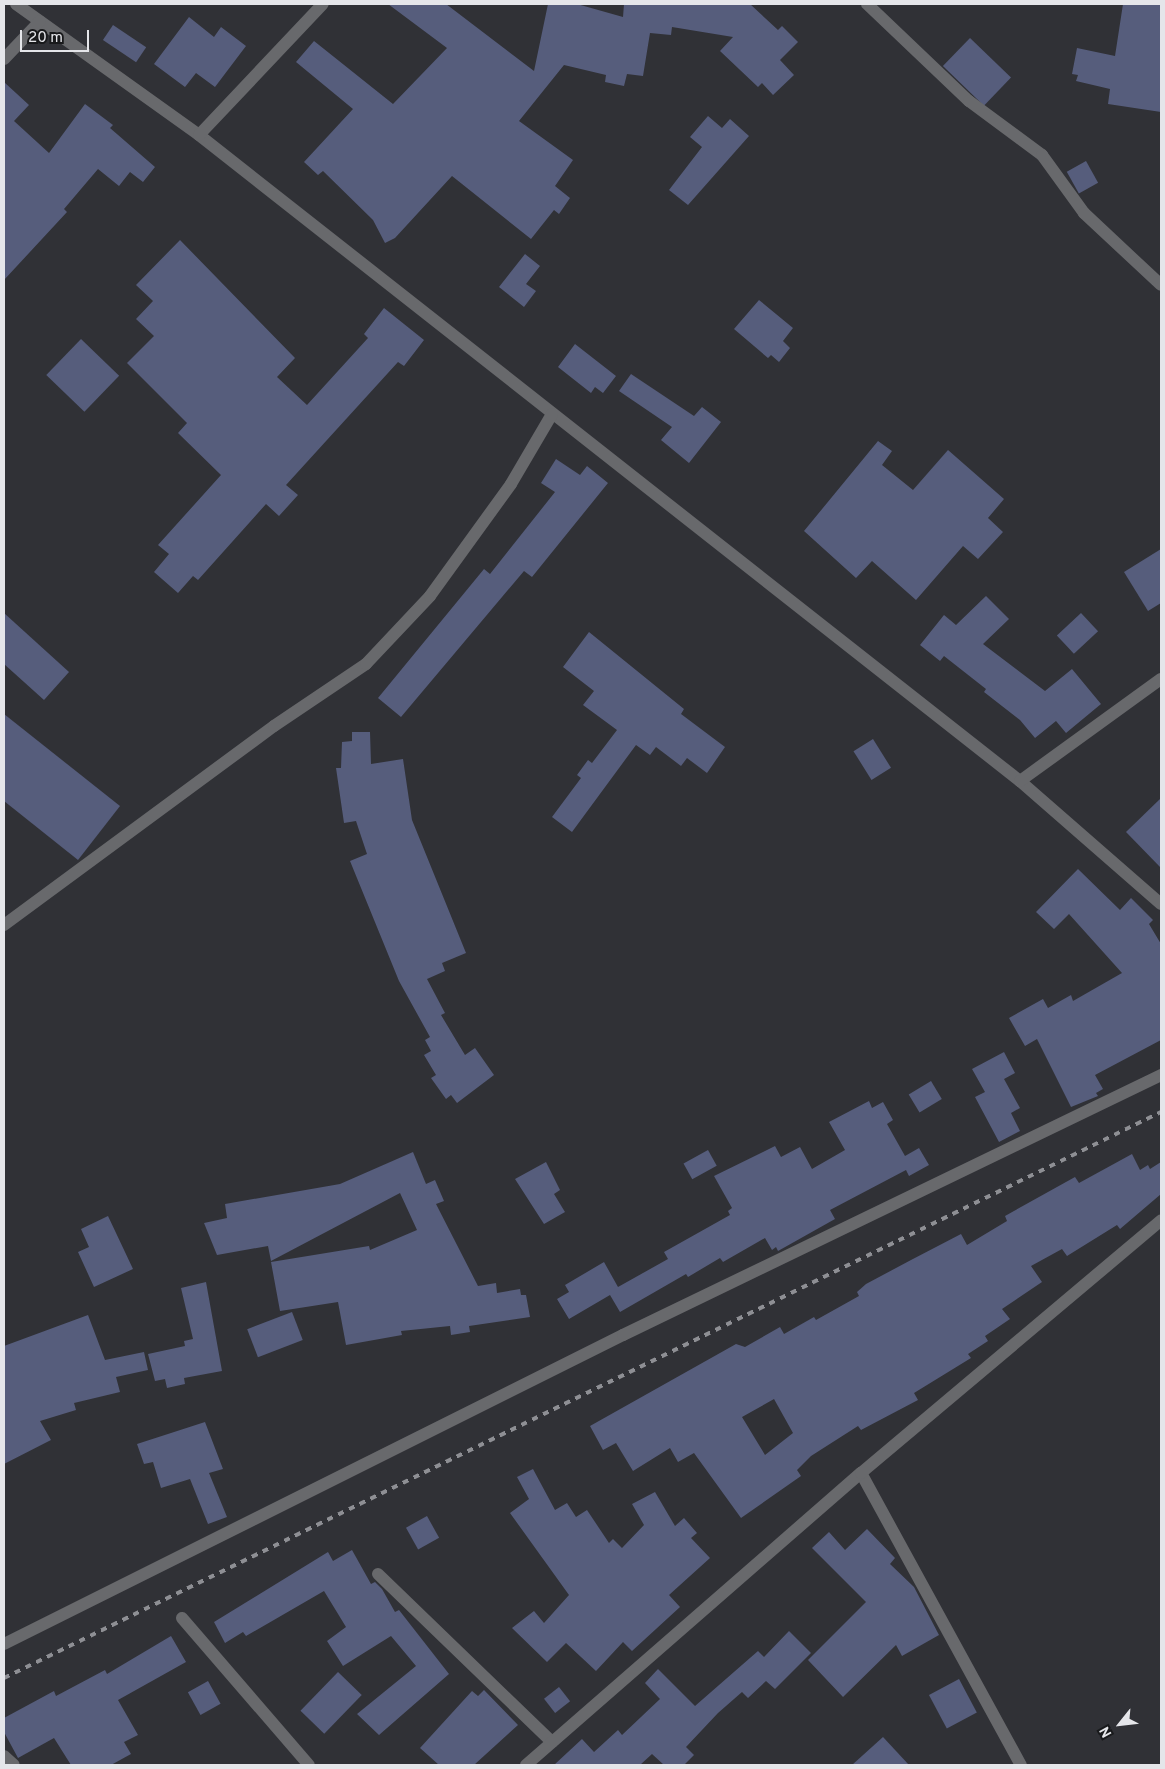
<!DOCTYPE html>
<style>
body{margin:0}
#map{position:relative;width:1165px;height:1769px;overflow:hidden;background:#303136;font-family:Overpass,sans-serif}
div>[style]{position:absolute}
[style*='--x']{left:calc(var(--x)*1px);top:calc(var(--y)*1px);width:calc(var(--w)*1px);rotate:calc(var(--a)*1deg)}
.building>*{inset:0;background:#565d7c;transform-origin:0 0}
.minor>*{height:12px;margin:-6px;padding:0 6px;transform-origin:6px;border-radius:6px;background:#68696c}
.rail>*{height:4px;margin-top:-2px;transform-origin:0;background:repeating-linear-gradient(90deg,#8e8f94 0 6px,transparent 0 12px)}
span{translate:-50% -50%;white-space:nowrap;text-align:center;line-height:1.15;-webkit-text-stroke:5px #18191b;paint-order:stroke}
.frame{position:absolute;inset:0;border:5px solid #e5e6ea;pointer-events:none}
.north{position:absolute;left:1095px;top:1699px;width:50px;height:50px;-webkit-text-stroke:4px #18191b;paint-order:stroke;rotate:241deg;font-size:14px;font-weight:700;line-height:20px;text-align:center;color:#e5e6ea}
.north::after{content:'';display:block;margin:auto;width:18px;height:22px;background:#e5e6ea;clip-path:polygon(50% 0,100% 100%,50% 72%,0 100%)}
.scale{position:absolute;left:20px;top:30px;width:69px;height:22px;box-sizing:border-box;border:2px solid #e5e6ea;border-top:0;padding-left:6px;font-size:15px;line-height:18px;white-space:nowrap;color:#e5e6ea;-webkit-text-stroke:4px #18191b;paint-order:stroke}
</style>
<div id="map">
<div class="building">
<div style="clip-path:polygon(388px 4px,446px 4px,534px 71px,548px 4px,577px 4px,623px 17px,624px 4px,750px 4px,778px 30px,782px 26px,798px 42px,780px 60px,794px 75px,773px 95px,762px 83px,758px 87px,720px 51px,733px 37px,672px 27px,671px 35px,650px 33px,643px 76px,627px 74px,624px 86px,605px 82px,606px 75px,564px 65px,519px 121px,573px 160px,555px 186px,570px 198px,559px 214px,554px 210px,531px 239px,452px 176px,395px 238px,385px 243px,373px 220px,323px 171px,318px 175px,304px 162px,353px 109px,296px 62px,314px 41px,393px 104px,447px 48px)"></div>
<div style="clip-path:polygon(1123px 4px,1161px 4px,1161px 112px,1108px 104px,1110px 89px,1076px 81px,1078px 75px,1072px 74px,1077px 48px,1115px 56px)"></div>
<div style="clip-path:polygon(189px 17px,214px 37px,221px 27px,246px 46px,215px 87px,196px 73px,185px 87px,154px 64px)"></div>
<div style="left:113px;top:25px;width:40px;height:18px;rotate:34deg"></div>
<div style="left:970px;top:38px;width:57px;height:39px;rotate:44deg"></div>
<div style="clip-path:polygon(4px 82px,29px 105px,14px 121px,49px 153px,85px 104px,113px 125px,110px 128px,155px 167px,143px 182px,130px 172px,119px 186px,98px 169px,64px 209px,67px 212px,4px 280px)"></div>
<div style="clip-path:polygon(708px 116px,722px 128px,730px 119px,749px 136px,688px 205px,669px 190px,702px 147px,690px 137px)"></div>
<div style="left:1086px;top:161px;width:25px;height:22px;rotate:61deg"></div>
<div style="clip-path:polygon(180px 240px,295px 358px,277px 377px,307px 405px,368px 338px,364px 334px,384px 308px,424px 340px,404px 366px,398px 362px,286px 485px,298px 495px,279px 516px,266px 504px,198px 580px,193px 576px,178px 593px,154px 572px,169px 554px,158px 545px,221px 475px,178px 433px,187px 423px,127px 363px,154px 336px,136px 319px,153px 301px,136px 285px)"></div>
<div style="clip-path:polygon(525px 254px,540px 266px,526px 284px,536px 291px,524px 307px,499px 287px)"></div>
<div style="clip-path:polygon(759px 300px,793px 328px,783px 341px,790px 348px,779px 362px,771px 355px,768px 358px,734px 329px)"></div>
<div style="left:81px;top:339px;width:53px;height:50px;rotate:44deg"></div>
<div style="clip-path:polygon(575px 344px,616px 376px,603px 393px,595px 387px,591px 393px,558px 367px)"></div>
<div style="clip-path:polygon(631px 374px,694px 416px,702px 407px,721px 422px,689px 463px,661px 440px,672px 427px,619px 391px)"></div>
<div style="clip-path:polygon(878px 441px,892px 451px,882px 465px,913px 490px,948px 450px,1004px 499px,988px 518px,1003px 532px,978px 559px,963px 546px,916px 600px,872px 561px,856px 578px,804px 531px)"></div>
<div style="clip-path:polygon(556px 459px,580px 475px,587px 466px,608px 483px,532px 577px,524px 571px,401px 717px,378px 698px,484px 569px,490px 574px,555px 492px,541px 483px)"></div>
<div style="clip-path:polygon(1161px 549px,1161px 603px,1148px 611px,1124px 572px)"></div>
<div style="clip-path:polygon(986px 596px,1009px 619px,983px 644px,1045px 691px,1072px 669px,1101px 704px,1066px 733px,1056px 721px,1035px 738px,1020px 720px,984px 692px,986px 689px,944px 656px,940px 661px,920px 645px,944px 615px,956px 625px)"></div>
<div style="clip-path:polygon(4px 613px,69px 672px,44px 700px,4px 664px)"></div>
<div style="left:1081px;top:613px;width:25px;height:33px;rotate:47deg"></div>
<div style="clip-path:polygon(589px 632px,684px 709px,681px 714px,725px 747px,707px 773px,687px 758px,681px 766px,656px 747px,650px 755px,636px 745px,572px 832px,552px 817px,581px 778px,577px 775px,588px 760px,592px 763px,617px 730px,583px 705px,594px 691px,563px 667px)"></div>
<div style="clip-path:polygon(4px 714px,120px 806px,78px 860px,4px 801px)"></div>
<div style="clip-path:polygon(352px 732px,370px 732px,371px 764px,403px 759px,412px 820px,466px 953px,442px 963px,445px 971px,427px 979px,445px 1013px,441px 1015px,465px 1055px,475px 1048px,494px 1075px,457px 1103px,451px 1095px,446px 1099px,431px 1078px,436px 1075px,424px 1055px,431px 1051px,425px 1040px,430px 1037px,399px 981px,350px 861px,367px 854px,356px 821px,344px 823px,336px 768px,341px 768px,342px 742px,352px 741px)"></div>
<div style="left:873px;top:739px;width:34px;height:23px;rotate:58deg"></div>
<div style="clip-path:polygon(1161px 798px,1161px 868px,1126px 832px)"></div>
<div style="clip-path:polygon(1078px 869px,1120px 910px,1131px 898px,1153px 920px,1149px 924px,1161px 944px,1161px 1040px,1095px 1075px,1103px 1089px,1096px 1093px,1098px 1096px,1071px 1107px,1037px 1039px,1025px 1046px,1009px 1018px,1043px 999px,1048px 1008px,1071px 995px,1073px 1001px,1122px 973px,1069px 914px,1054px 929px,1036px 912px)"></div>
<div style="clip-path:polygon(1004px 1052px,1015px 1073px,1004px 1079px,1020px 1108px,1011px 1113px,1020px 1131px,999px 1142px,975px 1097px,985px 1092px,972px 1069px)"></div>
<div style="left:931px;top:1081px;width:21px;height:26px;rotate:59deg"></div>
<div style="clip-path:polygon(869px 1101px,872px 1108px,883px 1102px,893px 1120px,887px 1124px,905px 1156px,919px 1148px,929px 1165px,909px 1176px,906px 1170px,830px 1210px,835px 1219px,778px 1251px,776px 1247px,772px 1250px,765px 1238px,723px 1262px,720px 1258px,688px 1277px,686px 1274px,620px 1312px,610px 1295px,569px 1319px,557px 1299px,569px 1292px,565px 1285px,604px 1262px,618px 1287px,668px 1259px,664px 1252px,730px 1215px,728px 1211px,732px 1208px,714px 1176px,775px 1146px,781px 1157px,800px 1147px,812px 1169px,845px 1150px,829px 1122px)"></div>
<div style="left:708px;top:1150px;width:18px;height:28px;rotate:61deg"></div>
<div style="clip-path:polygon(413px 1152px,426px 1184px,435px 1180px,444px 1201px,436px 1204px,478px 1286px,496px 1283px,497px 1293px,520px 1289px,521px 1295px,526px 1295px,530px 1317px,469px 1326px,470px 1332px,451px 1335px,450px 1326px,401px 1331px,402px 1335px,346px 1345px,338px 1302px,280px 1311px,271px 1262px,369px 1246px,370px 1250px,417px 1230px,400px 1193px,271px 1261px,268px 1246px,217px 1255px,204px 1223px,227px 1218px,225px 1204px,340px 1184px)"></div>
<div style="clip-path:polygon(evenodd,1132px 1154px,1140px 1170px,1148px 1165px,1150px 1169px,1161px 1162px,1161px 1194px,1120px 1229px,1117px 1225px,1067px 1256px,1062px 1249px,1031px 1266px,1042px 1282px,1002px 1309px,1010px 1319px,985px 1336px,988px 1341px,968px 1354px,971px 1358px,914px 1393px,918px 1400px,861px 1430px,858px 1426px,811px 1456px,797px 1470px,801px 1476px,741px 1518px,694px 1453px,678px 1462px,670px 1448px,633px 1471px,616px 1443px,603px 1450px,590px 1426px,736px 1344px,745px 1347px,780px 1327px,784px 1334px,814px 1317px,816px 1320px,859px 1296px,857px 1292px,866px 1284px,911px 1260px,961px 1234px,967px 1245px,1007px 1221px,1005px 1216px,1075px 1177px,1079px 1183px,1132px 1154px,774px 1399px,793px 1433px,765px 1455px,742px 1417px,774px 1399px)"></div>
<div style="clip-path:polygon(546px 1162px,560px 1190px,554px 1194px,565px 1212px,544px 1224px,515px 1179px)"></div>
<div style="clip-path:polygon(108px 1216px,133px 1269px,94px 1287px,78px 1252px,89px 1247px,81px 1229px)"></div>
<div style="clip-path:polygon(206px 1282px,222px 1371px,184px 1378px,185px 1384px,167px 1388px,165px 1379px,155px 1381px,148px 1354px,185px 1346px,184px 1341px,193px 1339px,181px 1288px)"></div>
<div style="left:292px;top:1312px;width:30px;height:48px;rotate:69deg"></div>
<div style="clip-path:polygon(88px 1315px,105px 1360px,144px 1352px,148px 1370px,116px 1377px,120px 1392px,74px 1403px,76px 1410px,40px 1421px,51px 1440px,4px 1464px,4px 1346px)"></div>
<div style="clip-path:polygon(205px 1422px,223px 1469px,209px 1473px,227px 1517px,208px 1524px,190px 1479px,161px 1488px,153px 1462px,144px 1464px,137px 1444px)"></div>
<div style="clip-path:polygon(533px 1469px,555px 1510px,567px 1503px,576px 1517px,587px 1510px,609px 1543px,613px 1539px,622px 1548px,644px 1525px,632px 1504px,655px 1492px,675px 1526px,684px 1518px,697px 1533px,691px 1538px,710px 1558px,669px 1595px,680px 1607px,632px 1651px,623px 1642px,596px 1671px,566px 1643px,547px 1662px,512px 1628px,534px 1611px,544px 1623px,569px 1595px,510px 1513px,529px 1499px,517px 1477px)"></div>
<div style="left:427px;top:1516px;width:25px;height:24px;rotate:61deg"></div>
<div style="clip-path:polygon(867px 1529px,895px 1558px,890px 1564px,914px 1587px,939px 1635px,902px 1656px,896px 1645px,843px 1697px,808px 1660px,866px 1602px,812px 1548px,829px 1532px,845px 1550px)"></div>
<div style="clip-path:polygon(352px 1550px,371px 1584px,375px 1582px,382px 1589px,395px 1612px,399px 1610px,449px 1674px,379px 1735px,357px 1714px,416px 1666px,391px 1636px,343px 1666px,327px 1641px,346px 1627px,324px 1591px,246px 1636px,243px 1632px,225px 1643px,214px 1622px,328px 1552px,333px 1561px)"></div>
<div style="clip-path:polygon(789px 1631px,811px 1653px,775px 1689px,766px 1681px,748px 1698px,742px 1692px,718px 1713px,686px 1747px,694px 1755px,684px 1765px,664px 1765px,652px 1754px,640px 1765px,554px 1765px,582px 1739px,594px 1752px,618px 1730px,622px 1735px,660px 1699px,645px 1683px,658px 1669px,695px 1706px,758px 1651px,764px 1657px)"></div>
<div style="clip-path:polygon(171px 1636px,186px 1662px,118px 1700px,138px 1735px,124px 1742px,131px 1754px,111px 1765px,71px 1765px,54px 1738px,18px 1758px,4px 1732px,4px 1718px,54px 1691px,56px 1696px,105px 1670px,107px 1674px)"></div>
<div style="left:338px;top:1672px;width:33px;height:54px;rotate:44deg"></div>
<div style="left:959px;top:1679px;width:38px;height:34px;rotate:62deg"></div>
<div style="left:208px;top:1681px;width:26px;height:23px;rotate:61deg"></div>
<div style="left:559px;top:1687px;width:18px;height:19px;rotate:52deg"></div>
<div style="clip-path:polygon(484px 1690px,518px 1725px,474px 1765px,439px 1765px,420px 1748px,472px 1691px,478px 1696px)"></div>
<div style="clip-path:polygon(883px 1737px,909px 1765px,852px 1765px)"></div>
</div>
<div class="minor">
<div style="--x:16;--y:4;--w:225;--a:35.6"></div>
<div style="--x:199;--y:135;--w:1045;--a:38.2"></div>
<div style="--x:1020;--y:781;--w:187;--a:41.1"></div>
<div style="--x:867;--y:4;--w:141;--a:43.6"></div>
<div style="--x:969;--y:101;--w:91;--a:36.5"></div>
<div style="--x:1042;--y:155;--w:72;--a:54.1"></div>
<div style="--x:1084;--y:213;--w:105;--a:43.1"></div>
<div style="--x:4;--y:59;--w:52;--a:-46.5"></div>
<div style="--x:199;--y:135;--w:180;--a:-46.6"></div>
<div style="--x:1020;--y:781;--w:174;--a:-35.9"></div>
<div style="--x:4;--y:925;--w:335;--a:-36.4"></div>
<div style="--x:274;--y:726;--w:111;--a:-34"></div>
<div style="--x:366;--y:664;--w:93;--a:-46.7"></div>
<div style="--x:430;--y:596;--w:138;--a:-54.1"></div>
<div style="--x:511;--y:484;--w:81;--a:-59.6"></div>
<div style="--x:861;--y:1473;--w:333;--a:61.3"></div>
<div style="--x:378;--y:1574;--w:242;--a:44"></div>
<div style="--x:182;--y:1618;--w:194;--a:49.2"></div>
<div style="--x:4;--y:1644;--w:692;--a:-26.53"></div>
<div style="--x:623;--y:1335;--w:598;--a:-25.79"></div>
<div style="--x:4;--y:1756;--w:13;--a:42"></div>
<div style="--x:526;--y:1765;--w:444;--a:-41.1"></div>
<div style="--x:861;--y:1473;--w:392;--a:-40.1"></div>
</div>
<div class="rail">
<div style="--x:4;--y:1678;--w:1288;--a:-26.07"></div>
</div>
<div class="frame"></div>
<div class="north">N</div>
<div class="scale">20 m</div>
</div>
